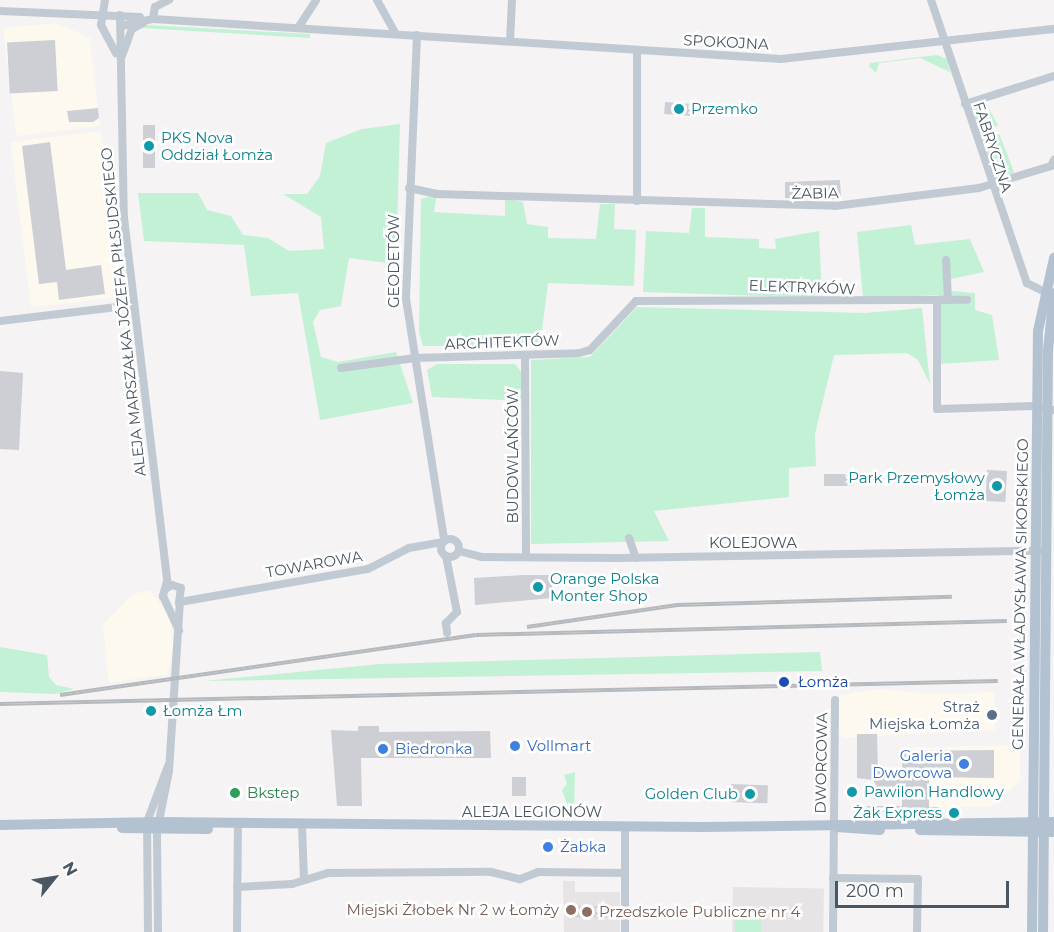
<!DOCTYPE html>
<meta charset="utf-8">
<style>
body{margin:0}
#map{position:relative;width:1054px;height:932px;overflow:hidden;background:#f5f3f3;font-family:Montserrat,sans-serif}
div>[style]{position:absolute}
[style*='--x']{left:calc(var(--x)*1px);top:calc(var(--y)*1px);width:calc(var(--w)*1px);rotate:calc(var(--a)*1deg)}
.commercial>*{inset:0;background:#fdf9ef;transform-origin:0 0}
.education>*{inset:0;background:#e6e4e5;transform-origin:0 0}
.green>*{inset:0;background:#c3f1d5;transform-origin:0 0}
.building>*{inset:0;background:#cdcfd5;transform-origin:0 0}
.minor>*{height:8px;margin:-4px;padding:0 4px;transform-origin:4px;border-radius:4px;background:#c1cad2}
.minor>.ring{margin:-4px;padding:0;box-sizing:content-box;background:none;border:8px solid #c1cad2;border-radius:50%}
.major>*{height:10px;margin:-5px;padding:0 5px;transform-origin:5px;border-radius:5px;background:#b3c2d1}
.rail>*{height:4px;margin-top:-2px;transform-origin:0;background:repeating-linear-gradient(90deg,#fff 0 4.5px,#b5b8bd 0 9px);box-sizing:border-box;border-block:2px solid #b5b8bd}
.dots>*{width:16px;height:16px;translate:-50% -50%;box-sizing:border-box;border:3px solid #fff;border-radius:50%}
span{translate:-50% -50%;white-space:nowrap;text-align:center;line-height:1.15;-webkit-text-stroke:5px #fff;paint-order:stroke}
.street-label{font-size:15px;color:#4a5661}
.culture-label{font-size:15px;color:#0d838f}
.left{translate:0 -50%;text-align:left}
.right{translate:-100% -50%;text-align:right}
.transit-label{font-size:15px;color:#164399}
.service-label{font-size:15px;color:#4e5e75}
.shop-label{font-size:15px;color:#366cbe}
.leisure-label{font-size:15px;color:#27864d}
.education-label{font-size:15px;color:#785e54}
.north{position:absolute;left:24px;top:848px;width:60px;height:60px;-webkit-text-stroke:4px #fff;paint-order:stroke;rotate:60deg;font-size:16px;font-weight:700;line-height:24px;text-align:center;color:#4a5661}
.north::after{content:'';display:block;margin:auto;width:21px;height:27px;background:#4a5661;clip-path:polygon(50% 0,100% 100%,50% 72%,0 100%)}
.scale{position:absolute;left:835px;top:881px;width:174px;height:27px;box-sizing:border-box;border:3px solid #4a5661;border-top:0;padding-left:8px;font-size:18px;line-height:21px;white-space:nowrap;color:#4a5661;-webkit-text-stroke:4px #fff;paint-order:stroke}
</style>
<div id="map">
<div class="commercial">
<div style="clip-path:polygon(56px 23px,90px 38px,100px 126px,16px 136px,3px 28px)"></div>
<div style="left:101px;top:131px;width:167px;height:91px;rotate:83deg"></div>
<div style="clip-path:polygon(150px 590px,170px 618px,173px 646px,168px 674px,109px 683px,103px 624px,133px 594px)"></div>
<div style="clip-path:polygon(880px 689px,931px 694px,994px 692px,995px 730px,843px 738px,838px 732px,839px 695px)"></div>
<div style="clip-path:polygon(1020px 745px,1020px 781px,991px 807px,900px 807px,901px 748px)"></div>
</div>
<div class="education">
<div style="clip-path:polygon(563px 881px,575px 881px,575px 892px,620px 892px,620px 932px,564px 932px)"></div>
<div style="left:733px;top:887px;width:91px;height:45px;rotate:1deg"></div>
</div>
<div class="green">
<div style="clip-path:polygon(148px 25px,310px 34px,310px 38px,141px 28px)"></div>
<div style="clip-path:polygon(937px 55px,947px 59px,950px 72px,920px 58px,879px 63px,876px 73px,869px 66px,870px 63px)"></div>
<div style="clip-path:polygon(984px 100px,998px 125px,981px 135px,970px 106px)"></div>
<div style="clip-path:polygon(400px 124px,396px 264px,349px 258px,341px 306px,320px 310px,313px 322px,321px 357px,338px 362px,396px 352px,413px 403px,320px 420px,298px 293px,251px 296px,244px 245px,144px 241px,138px 193px,198px 193px,207px 210px,231px 216px,243px 235px,268px 238px,289px 251px,324px 249px,321px 217px,283px 194px,307px 194px,320px 176px,326px 143px,362px 129px)"></div>
<div style="left:999px;top:133px;width:43px;height:20px;rotate:69deg"></div>
<div style="clip-path:polygon(437px 194px,434px 212px,505px 216px,505px 198px,523px 202px,527px 224px,548px 227px,548px 238px,596px 239px,600px 204px,615px 204px,614px 229px,636px 230px,634px 286px,548px 283px,540px 346px,423px 346px,419px 332px,421px 199px)"></div>
<div style="clip-path:polygon(692px 208px,705px 208px,705px 237px,759px 239px,759px 248px,776px 249px,775px 239px,819px 231px,822px 298px,643px 292px,646px 231px,689px 233px)"></div>
<div style="clip-path:polygon(911px 225px,915px 245px,970px 239px,984px 272px,951px 279px,951px 291px,975px 293px,975px 310px,992px 315px,999px 360px,939px 364px,938px 295px,863px 298px,857px 232px)"></div>
<div style="clip-path:polygon(637px 307px,865px 313px,922px 308px,930px 384px,918px 360px,907px 353px,834px 355px,815px 434px,816px 466px,789px 468px,789px 497px,654px 511px,669px 541px,531px 544px,531px 360px,590px 357px)"></div>
<div style="clip-path:polygon(437px 364px,515px 364px,526px 378px,527px 401px,432px 397px,427px 370px)"></div>
<div style="clip-path:polygon(0 647px,47px 655px,49px 677px,56px 685px,74px 689px,55px 694px,0 692px)"></div>
<div style="clip-path:polygon(820px 652px,822px 671px,204px 681px,380px 664px)"></div>
<div style="clip-path:polygon(575px 772px,574px 816px,572px 817px,562px 790px,567px 784px,564px 775px)"></div>
<div style="left:735px;top:914px;width:26px;height:18px"></div>
</div>
<div class="building">
<div style="left:55px;top:40px;width:51px;height:48px;rotate:87deg"></div>
<div style="left:665px;top:102px;width:28px;height:12px;rotate:4deg"></div>
<div style="clip-path:polygon(98px 108px,99px 118px,93px 122px,69px 122px,67px 111px)"></div>
<div style="left:143px;top:125px;width:12px;height:43px"></div>
<div style="clip-path:polygon(50px 142px,66px 270px,101px 265px,105px 294px,59px 300px,57px 282px,39px 284px,22px 146px)"></div>
<div style="clip-path:polygon(840px 180px,841px 199px,785px 198px,785px 182px)"></div>
<div style="clip-path:polygon(0 371px,23px 373px,19px 450px,0 449px)"></div>
<div style="left:987px;top:470px;width:20px;height:31px;rotate:3deg"></div>
<div style="left:854px;top:474px;width:12px;height:30px;rotate:90deg"></div>
<div style="clip-path:polygon(524px 575px,552px 575px,552px 598px,475px 605px,474px 578px)"></div>
<div style="clip-path:polygon(358px 726px,379px 726px,379px 732px,490px 731px,491px 758px,361px 758px,362px 806px,337px 806px,331px 730px,358px 731px)"></div>
<div style="clip-path:polygon(857px 734px,877px 734px,878px 769px,883px 775px,902px 775px,902px 751px,994px 750px,994px 778px,929px 777px,929px 807px,939px 807px,940px 812px,866px 812px,867px 806px,902px 806px,902px 797px,884px 797px,873px 780px,857px 778px)"></div>
<div style="left:512px;top:777px;width:14px;height:19px"></div>
<div style="left:731px;top:784px;width:37px;height:18px;rotate:2deg"></div>
<div style="left:567px;top:906px;width:40px;height:11px;rotate:1deg"></div>
</div>
<div class="minor">
<div style="--x:105;--y:0;--w:25;--a:99"></div>
<div style="--x:101;--y:25;--w:32;--a:62"></div>
<div style="--x:377;--y:0;--w:39;--a:61"></div>
<div style="--x:931;--y:0;--w:299;--a:71.3"></div>
<div style="--x:1027;--y:283;--w:18;--a:27"></div>
<div style="--x:0;--y:11;--w:140;--a:2.5"></div>
<div style="--x:120;--y:15;--w:203;--a:88.9"></div>
<div style="--x:124;--y:218;--w:366;--a:83.2"></div>
<div style="--x:167;--y:581;--w:16;--a:105"></div>
<div style="--x:163;--y:596;--w:38;--a:65"></div>
<div style="--x:153;--y:19;--w:12;--a:-81"></div>
<div style="--x:155;--y:7;--w:16;--a:-27"></div>
<div style="--x:122;--y:26;--w:32;--a:-13"></div>
<div style="--x:153;--y:19;--w:629;--a:3.64"></div>
<div style="--x:781;--y:59;--w:275;--a:-6.3"></div>
<div style="--x:298;--y:28;--w:33;--a:-57"></div>
<div style="--x:417;--y:35;--w:264;--a:92.4"></div>
<div style="--x:406;--y:299;--w:244;--a:81"></div>
<div style="--x:510;--y:41;--w:41;--a:-87.2"></div>
<div style="--x:122;--y:56;--w:29;--a:-70"></div>
<div style="--x:132;--y:29;--w:13;--a:-29"></div>
<div style="--x:965;--y:104;--w:93;--a:-17.5"></div>
<div style="--x:409;--y:188;--w:29;--a:12"></div>
<div style="--x:437;--y:194;--w:398;--a:1.7"></div>
<div style="--x:835;--y:206;--w:145;--a:-7.1"></div>
<div style="--x:979;--y:188;--w:75;--a:-17"></div>
<div style="--x:1051;--y:166;--w:7;--a:-63"></div>
<div style="--x:637;--y:201;--w:151;--a:-90"></div>
<div style="--x:946;--y:260;--w:40;--a:87.1"></div>
<div style="--x:937;--y:301;--w:108;--a:90"></div>
<div style="--x:937;--y:409;--w:96;--a:-1.8"></div>
<div style="--x:1033;--y:406;--w:21;--a:11"></div>
<div style="--x:0;--y:321;--w:135;--a:-6.8"></div>
<div style="--x:525;--y:355;--w:202;--a:89.7"></div>
<div style="--x:341;--y:368;--w:75;--a:-7.7"></div>
<div style="--x:415;--y:358;--w:164;--a:-1.7"></div>
<div style="--x:579;--y:353;--w:11;--a:-15"></div>
<div style="--x:590;--y:350;--w:67;--a:-46.8"></div>
<div style="--x:636;--y:301;--w:331;--a:-0.2"></div>
<div style="--x:629;--y:538;--w:21;--a:71"></div>
<div class="ring" style="left:441px;top:539px;width:10px;height:10px"></div>
<div style="--x:459;--y:551;--w:24;--a:15"></div>
<div style="--x:482;--y:557;--w:136;--a:0.4"></div>
<div style="--x:618;--y:558;--w:421;--a:-1"></div>
<div style="--x:446;--y:556;--w:57;--a:78.9"></div>
<div style="--x:457;--y:612;--w:16;--a:135"></div>
<div style="--x:446;--y:623;--w:10;--a:84"></div>
<div style="--x:165;--y:589;--w:8;--a:-30"></div>
<div style="--x:172;--y:585;--w:9;--a:18"></div>
<div style="--x:181;--y:588;--w:15;--a:98"></div>
<div style="--x:180;--y:602;--w:191;--a:-10"></div>
<div style="--x:368;--y:569;--w:46;--a:-27.1"></div>
<div style="--x:409;--y:548;--w:35;--a:-10"></div>
<div style="--x:302;--y:826;--w:54;--a:87.9"></div>
<div style="--x:625;--y:827;--w:105;--a:90"></div>
<div style="--x:833;--y:878;--w:85;--a:0.7"></div>
<div style="--x:918;--y:879;--w:53;--a:91.1"></div>
<div style="--x:237;--y:887;--w:55;--a:-3.1"></div>
<div style="--x:292;--y:884;--w:38;--a:-17"></div>
<div style="--x:328;--y:873;--w:163;--a:-0.4"></div>
<div style="--x:491;--y:872;--w:30;--a:14"></div>
<div style="--x:520;--y:879;--w:19;--a:-21"></div>
<div style="--x:538;--y:872;--w:87;--a:0.7"></div>
<div style="--x:148;--y:932;--w:110;--a:-90.5"></div>
<div style="--x:147;--y:822;--w:60;--a:-69.4"></div>
<div style="--x:158;--y:932;--w:101;--a:-90.6"></div>
<div style="--x:157;--y:831;--w:61;--a:-78.7"></div>
<div style="--x:169;--y:771;--w:169;--a:-86.3"></div>
<div style="--x:237;--y:932;--w:107;--a:-89.5"></div>
<div style="--x:833;--y:932;--w:232;--a:-89.5"></div>
</div>
<div class="major">
<div style="--x:0;--y:825;--w:159;--a:-1.1"></div>
<div style="--x:159;--y:822;--w:543;--a:0.53"></div>
<div style="--x:702;--y:827;--w:352;--a:-0.8"></div>
<div style="--x:836;--y:827;--w:44;--a:3.9"></div>
<div style="--x:122;--y:828;--w:86;--a:0.7"></div>
<div style="--x:920;--y:830;--w:134;--a:0.9"></div>
<div style="--x:1032;--y:932;--w:601;--a:-89.43"></div>
<div style="--x:1038;--y:331;--w:75;--a:-77.6"></div>
<div style="--x:1043;--y:932;--w:582;--a:-89.51"></div>
<div style="--x:1048;--y:350;--w:57;--a:-84"></div>
</div>
<div class="rail">
<div style="--x:527;--y:627;--w:152;--a:-8.3"></div>
<div style="--x:677;--y:605;--w:275;--a:-1.7"></div>
<div style="--x:60;--y:695;--w:420;--a:-8.2"></div>
<div style="--x:476;--y:635;--w:531;--a:-1.51"></div>
<div style="--x:0;--y:704;--w:998;--a:-1.32"></div>
</div>
<div class="dots">
<div style="left:679px;top:109px;background:#0f9aa8"></div>
<div style="left:149px;top:146px;background:#0f9aa8"></div>
<div style="left:997px;top:486px;background:#0f9aa8"></div>
<div style="left:538px;top:587px;background:#0f9aa8"></div>
<div style="left:784px;top:682px;background:#1a4fb4"></div>
<div style="left:151px;top:711px;background:#0f9aa8"></div>
<div style="left:992px;top:715px;background:#5c6f8a"></div>
<div style="left:515px;top:746px;background:#3f7fe0"></div>
<div style="left:383px;top:749px;background:#3f7fe0"></div>
<div style="left:964px;top:764px;background:#3f7fe0"></div>
<div style="left:852px;top:792px;background:#0f9aa8"></div>
<div style="left:235px;top:793px;background:#2e9e5b"></div>
<div style="left:750px;top:794px;background:#0f9aa8"></div>
<div style="left:954px;top:813px;background:#0f9aa8"></div>
<div style="left:548px;top:847px;background:#3f7fe0"></div>
<div style="left:571px;top:910px;background:#8d6e63"></div>
<div style="left:587px;top:912px;background:#8d6e63"></div>
</div>
<div class="street-label">
<span style="left:726px;top:42px;rotate:3deg">SPOKOJNA</span>
<span style="left:993px;top:147px;rotate:72deg">FABRYCZNA</span>
<span style="left:815px;top:193px;rotate:-1deg">ŻABIA</span>
<span style="left:394px;top:261px;rotate:-90deg">GEODETÓW</span>
<span style="left:802px;top:287px;rotate:2deg">ELEKTRYKÓW</span>
<span style="left:123px;top:312px;rotate:-96deg">ALEJA MARSZAŁKA JÓZEFA PIŁSUDSKIEGO</span>
<span style="left:502px;top:342px;rotate:-2deg">ARCHITEKTÓW</span>
<span style="left:513px;top:456px;rotate:-90deg">BUDOWLAŃCÓW</span>
<span style="left:753px;top:543px">KOLEJOWA</span>
<span style="left:314px;top:564px;rotate:-10deg">TOWAROWA</span>
<span style="left:1020px;top:594px;rotate:-89deg">GENERAŁA WŁADYSŁAWA SIKORSKIEGO</span>
<span style="left:821px;top:763px;rotate:-89deg">DWORCOWA</span>
<span style="left:532px;top:812px">ALEJA LEGIONÓW</span>
</div>
<div class="culture-label">
<span class="left" style="left:691px;top:109px">Przemko</span>
<span class="left" style="left:161px;top:146px">PKS Nova<br>Oddział Łomża</span>
<span class="right" style="left:985px;top:486px">Park Przemysłowy<br>Łomża</span>
<span class="left" style="left:550px;top:587px">Orange Polska<br>Monter Shop</span>
<span class="left" style="left:163px;top:711px">Łomża Łm</span>
<span class="left" style="left:864px;top:792px">Pawilon Handlowy</span>
<span class="right" style="left:738px;top:794px">Golden Club</span>
<span class="right" style="left:942px;top:813px">Żak Express</span>
</div>
<div class="transit-label">
<span class="left" style="left:798px;top:682px">Łomża</span>
</div>
<div class="service-label">
<span class="right" style="left:980px;top:715px">Straż<br>Miejska Łomża</span>
</div>
<div class="shop-label">
<span class="left" style="left:527px;top:746px">Vollmart</span>
<span class="left" style="left:395px;top:749px">Biedronka</span>
<span class="right" style="left:952px;top:764px">Galeria<br>Dworcowa</span>
<span class="left" style="left:560px;top:847px">Żabka</span>
</div>
<div class="leisure-label">
<span class="left" style="left:247px;top:793px">Bkstep</span>
</div>
<div class="education-label">
<span class="right" style="left:559px;top:910px">Miejski Żłobek Nr 2 w Łomży</span>
<span class="left" style="left:599px;top:912px">Przedszkole Publiczne nr 4</span>
</div>
<div class="north">N</div>
<div class="scale">200 m</div>
</div>
